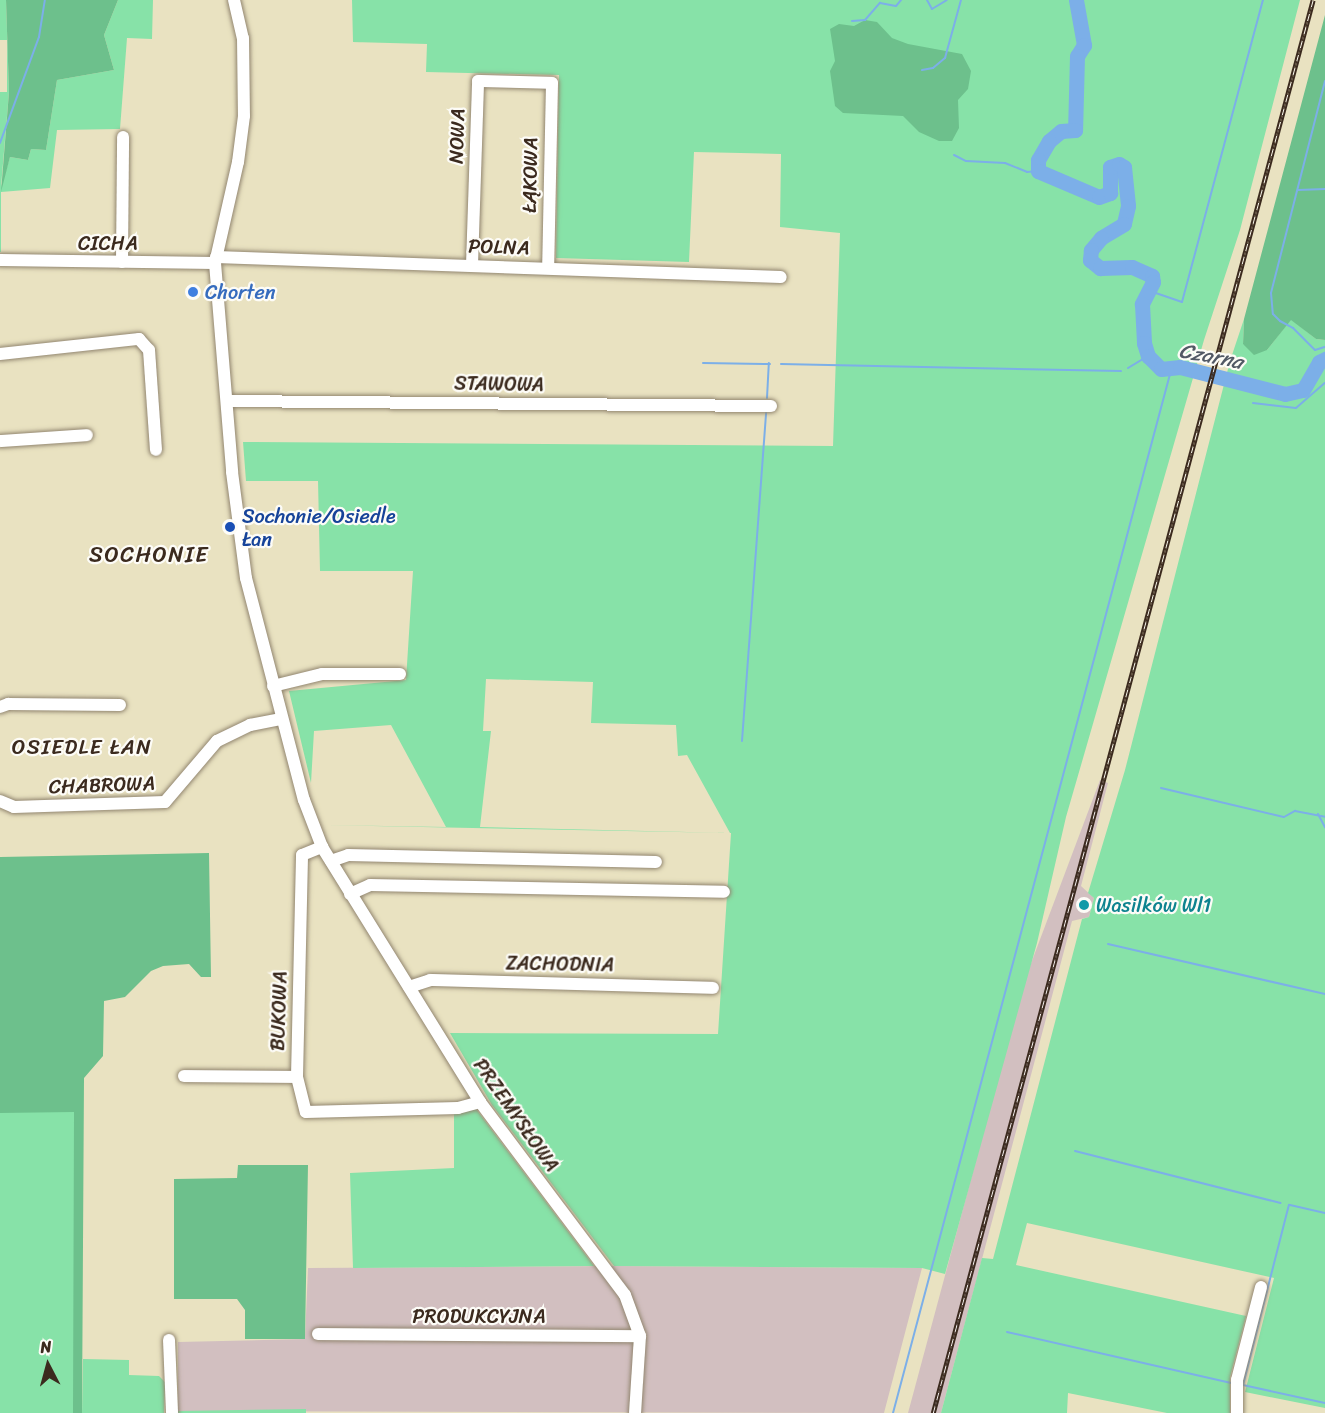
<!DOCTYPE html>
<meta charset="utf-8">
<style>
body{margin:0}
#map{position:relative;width:1325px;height:1413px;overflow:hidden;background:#e9e2c1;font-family:Sriracha,sans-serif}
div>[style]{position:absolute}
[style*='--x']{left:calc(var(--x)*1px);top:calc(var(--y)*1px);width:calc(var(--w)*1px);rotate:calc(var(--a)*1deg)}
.industrial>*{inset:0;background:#d2bfc0}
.green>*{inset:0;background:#87e2a8;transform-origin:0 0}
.forest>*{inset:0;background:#6dc08c}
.stream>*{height:2px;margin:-1px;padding:0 1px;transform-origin:1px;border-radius:1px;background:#7cafe8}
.river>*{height:15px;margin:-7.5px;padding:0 7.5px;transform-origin:7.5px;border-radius:7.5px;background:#7cafe8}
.roads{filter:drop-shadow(0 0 2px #928670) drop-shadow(0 0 2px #928670)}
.minor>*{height:12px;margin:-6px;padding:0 6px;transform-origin:6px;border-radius:6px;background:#fff}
.rail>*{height:4.5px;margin-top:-2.25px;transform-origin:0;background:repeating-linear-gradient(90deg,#fdfcf7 0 7px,#3b2a1e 0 14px);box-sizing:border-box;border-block:2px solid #3b2a1e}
.dots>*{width:16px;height:16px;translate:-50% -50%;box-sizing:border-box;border:3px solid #fdfcf7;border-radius:50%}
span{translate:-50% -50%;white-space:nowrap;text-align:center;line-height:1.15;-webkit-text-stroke:4.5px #fdfcf7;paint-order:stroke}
.street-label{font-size:20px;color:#3b2a1e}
.shop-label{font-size:20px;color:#366cbe}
.left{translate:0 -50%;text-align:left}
.transit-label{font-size:20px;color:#164399}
.culture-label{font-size:20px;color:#0d838f}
.water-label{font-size:21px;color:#525965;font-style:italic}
.neighbourhood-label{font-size:21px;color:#3b2a1e;letter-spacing:1.5px}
.quarter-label{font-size:22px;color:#3b2a1e;letter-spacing:1.5px}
.north{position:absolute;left:18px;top:1335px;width:60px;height:60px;-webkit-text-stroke:4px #fdfcf7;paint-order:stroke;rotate:354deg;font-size:16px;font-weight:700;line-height:24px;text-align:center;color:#3b2a1e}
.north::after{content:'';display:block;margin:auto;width:21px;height:27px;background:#3b2a1e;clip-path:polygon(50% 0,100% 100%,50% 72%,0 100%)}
</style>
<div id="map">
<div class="industrial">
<div style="clip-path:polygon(1100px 780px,1108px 783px,1081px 886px,1094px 898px,1089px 917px,1072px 921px,941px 1413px,908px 1413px,1024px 982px)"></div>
<div style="clip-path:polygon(614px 1266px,922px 1268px,884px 1413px,178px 1411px,178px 1342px,305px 1339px,308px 1268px)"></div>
</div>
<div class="green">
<div style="clip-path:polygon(0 0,6px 0,9px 92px,1px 187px,10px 157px,28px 160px,31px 149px,46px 150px,57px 80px,114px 70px,104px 35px,118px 0,153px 0,152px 39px,127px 38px,120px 129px,57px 130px,50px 188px,1px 192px,1px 252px,0 252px,0 92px,7px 92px,7px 40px,0 40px)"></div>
<div style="clip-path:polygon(evenodd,352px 0,1300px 0,1240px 230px,1204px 340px,1066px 817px,1037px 943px,945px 1274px,922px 1268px,614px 1266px,492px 1105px,450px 1033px,718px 1034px,731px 833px,323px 825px,446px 827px,391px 725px,314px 731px,311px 783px,289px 691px,406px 680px,413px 571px,320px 571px,318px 481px,246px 481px,243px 442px,833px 446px,840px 233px,780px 227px,781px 154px,694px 152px,689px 262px,556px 258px,559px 75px,426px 72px,427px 44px,353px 42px,352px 0,486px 679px,593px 682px,591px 723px,676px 725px,678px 756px,687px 755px,730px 833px,480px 827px,491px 731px,483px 731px,486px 679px)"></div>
<div style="clip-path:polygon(1244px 319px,1243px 344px,1267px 350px,1291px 319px,1316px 339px,1325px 340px,1325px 1408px,1245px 1392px,1274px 1278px,1027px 1223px,1016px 1265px,1246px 1316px,1230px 1377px,1230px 1413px,1167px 1413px,1068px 1393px,1067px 1413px,941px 1413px,982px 1258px,993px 1259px,1082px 919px,1089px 917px,1094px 898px,1088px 893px,1125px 770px,1230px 361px)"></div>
<div style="clip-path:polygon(476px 1109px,594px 1266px,353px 1268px,350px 1173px,454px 1168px,454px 1113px)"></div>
<div style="left:74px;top:1112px;width:301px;height:74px;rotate:90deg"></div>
<div style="clip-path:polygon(83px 1359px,129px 1360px,129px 1375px,159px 1376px,165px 1382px,164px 1413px,82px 1413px)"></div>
<div style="clip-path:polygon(306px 1409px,306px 1413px,178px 1413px,178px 1411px)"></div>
</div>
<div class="forest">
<div style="clip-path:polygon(6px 0,118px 0,104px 35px,114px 70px,57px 80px,46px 150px,31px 149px,28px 160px,10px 157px,1px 192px,9px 92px)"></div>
<div style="clip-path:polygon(1325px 15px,1325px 340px,1316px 339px,1291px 320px,1267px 350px,1254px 355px,1243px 344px,1244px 319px)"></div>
<div style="clip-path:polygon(865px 20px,877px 22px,892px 38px,908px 44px,962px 54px,971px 71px,968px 89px,958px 100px,959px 128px,952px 141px,939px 141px,919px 132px,903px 116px,843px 113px,835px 106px,830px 71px,835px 61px,830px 29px,839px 24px,854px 26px)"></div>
<div style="clip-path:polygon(209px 853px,211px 977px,201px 977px,189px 964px,163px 966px,151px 971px,125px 997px,104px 1001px,103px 1056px,84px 1078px,82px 1413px,73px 1413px,74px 1112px,0 1113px,0 857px)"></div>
<div style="clip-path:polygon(238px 1165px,308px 1165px,305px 1339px,245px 1339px,245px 1310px,237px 1299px,174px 1299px,174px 1179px,237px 1178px)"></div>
</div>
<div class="stream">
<div style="--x:927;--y:0;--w:10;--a:61"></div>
<div style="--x:932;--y:9;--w:17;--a:-31"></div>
<div style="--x:852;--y:21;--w:13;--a:-4"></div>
<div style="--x:865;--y:20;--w:23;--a:-49"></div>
<div style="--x:880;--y:3;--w:16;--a:11"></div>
<div style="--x:896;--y:6;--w:8;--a:-50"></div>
<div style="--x:922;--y:70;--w:11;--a:-10"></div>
<div style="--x:933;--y:68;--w:16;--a:-40"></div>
<div style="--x:945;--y:58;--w:60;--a:-74.6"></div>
<div style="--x:1325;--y:81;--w:219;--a:104.3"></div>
<div style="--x:1271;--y:293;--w:21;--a:85"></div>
<div style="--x:1273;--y:314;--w:10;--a:45"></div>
<div style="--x:1280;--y:321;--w:15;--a:28"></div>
<div style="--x:1293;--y:328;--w:31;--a:45"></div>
<div style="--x:1315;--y:350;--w:10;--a:-17"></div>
<div style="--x:0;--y:143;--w:113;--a:-69.8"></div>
<div style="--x:39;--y:37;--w:37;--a:-81"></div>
<div style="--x:954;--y:155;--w:13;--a:27"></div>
<div style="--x:966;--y:161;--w:39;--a:3"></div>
<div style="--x:1005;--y:163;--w:24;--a:22"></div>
<div style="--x:1027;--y:172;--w:11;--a:-5"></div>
<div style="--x:1298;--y:190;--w:27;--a:-2"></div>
<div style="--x:1147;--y:290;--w:37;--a:19"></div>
<div style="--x:1182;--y:302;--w:313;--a:-75"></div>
<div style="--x:703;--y:363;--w:67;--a:0.9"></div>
<div style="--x:781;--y:364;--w:340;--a:1.2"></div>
<div style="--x:1128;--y:368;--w:23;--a:-31"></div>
<div style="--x:767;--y:398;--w:35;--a:-87"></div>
<div style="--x:1253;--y:403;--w:43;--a:6.6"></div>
<div style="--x:1296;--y:408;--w:38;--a:-41"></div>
<div style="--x:742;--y:741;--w:329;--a:-85.8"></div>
<div style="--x:1161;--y:788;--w:126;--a:13.3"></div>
<div style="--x:1284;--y:817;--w:13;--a:-29"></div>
<div style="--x:1295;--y:811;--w:31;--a:11"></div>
<div style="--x:1318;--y:814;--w:15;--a:62"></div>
<div style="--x:1108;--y:944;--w:223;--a:13"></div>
<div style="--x:1075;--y:1151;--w:212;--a:14.2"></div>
<div style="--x:1290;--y:1205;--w:36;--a:13"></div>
<div style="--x:1007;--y:1332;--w:231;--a:12.8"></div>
<div style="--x:1243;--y:1385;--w:186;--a:-75.7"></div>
<div style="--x:1243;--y:1385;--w:84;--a:12.4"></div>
<div style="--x:893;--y:1413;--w:1083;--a:-75.07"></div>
</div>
<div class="river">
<div style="--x:1076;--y:0;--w:46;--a:79.9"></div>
<div style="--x:1084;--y:45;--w:13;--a:122"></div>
<div style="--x:1077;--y:56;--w:74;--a:91.5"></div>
<div style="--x:1075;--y:130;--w:14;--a:176"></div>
<div style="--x:1061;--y:131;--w:16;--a:140"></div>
<div style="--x:1049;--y:141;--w:22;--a:120"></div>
<div style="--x:1038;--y:160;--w:11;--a:90"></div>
<div style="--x:1038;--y:171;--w:66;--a:23.1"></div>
<div style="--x:1099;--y:197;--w:12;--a:-20"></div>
<div style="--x:1110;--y:193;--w:26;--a:-90"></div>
<div style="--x:1110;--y:167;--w:9;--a:-18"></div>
<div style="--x:1119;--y:164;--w:6;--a:31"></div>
<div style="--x:1124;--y:167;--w:39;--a:84"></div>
<div style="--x:1128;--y:206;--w:18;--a:103"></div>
<div style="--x:1124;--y:224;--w:27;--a:149"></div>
<div style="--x:1101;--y:238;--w:16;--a:130"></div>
<div style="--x:1091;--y:250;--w:10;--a:96"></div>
<div style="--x:1090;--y:260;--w:13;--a:39"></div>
<div style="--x:1100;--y:268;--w:32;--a:-2"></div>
<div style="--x:1132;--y:267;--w:22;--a:24"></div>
<div style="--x:1152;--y:276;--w:6;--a:81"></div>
<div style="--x:1153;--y:282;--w:25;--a:117"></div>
<div style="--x:1142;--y:304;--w:39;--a:87"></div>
<div style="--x:1144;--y:343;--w:14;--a:73"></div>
<div style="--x:1148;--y:356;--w:18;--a:45"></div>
<div style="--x:1161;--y:369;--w:19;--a:-6"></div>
<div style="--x:1180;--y:367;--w:108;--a:14.4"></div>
<div style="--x:1285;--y:394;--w:18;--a:-13"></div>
<div style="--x:1303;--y:390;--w:32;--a:-60"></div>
<div style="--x:1319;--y:362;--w:7;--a:-27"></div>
</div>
<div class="roads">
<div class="minor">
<div style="--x:234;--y:0;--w:39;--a:77"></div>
<div style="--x:243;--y:38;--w:78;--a:89.3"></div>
<div style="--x:244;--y:116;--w:46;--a:97.4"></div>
<div style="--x:238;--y:162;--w:104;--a:102.8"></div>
<div style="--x:215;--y:263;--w:210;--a:85.3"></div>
<div style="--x:232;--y:472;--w:107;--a:82.5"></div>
<div style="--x:246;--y:578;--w:229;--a:75.4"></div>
<div style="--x:304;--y:800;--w:50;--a:69"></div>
<div style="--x:322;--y:847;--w:300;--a:58.2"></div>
<div style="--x:480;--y:1102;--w:241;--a:53.1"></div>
<div style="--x:625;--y:1295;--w:44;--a:69.9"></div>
<div style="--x:640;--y:1336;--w:77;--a:93.7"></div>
<div style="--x:216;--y:257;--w:565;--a:2.03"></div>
<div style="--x:0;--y:260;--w:215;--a:0.8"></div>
<div style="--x:122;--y:262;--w:125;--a:-89.5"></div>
<div style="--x:472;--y:265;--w:184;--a:-88.1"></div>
<div style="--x:478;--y:81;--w:74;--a:1.5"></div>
<div style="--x:552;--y:83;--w:185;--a:91.2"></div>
<div style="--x:0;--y:354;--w:140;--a:-6.2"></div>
<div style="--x:139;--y:339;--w:15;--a:48"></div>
<div style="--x:149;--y:350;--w:100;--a:86"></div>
<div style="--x:227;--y:401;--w:544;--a:0.53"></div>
<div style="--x:0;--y:441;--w:87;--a:-3.9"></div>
<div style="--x:273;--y:686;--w:50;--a:-13.8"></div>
<div style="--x:322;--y:674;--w:78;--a:0"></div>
<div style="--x:0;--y:707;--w:9;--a:-21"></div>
<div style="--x:8;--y:704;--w:112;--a:0.5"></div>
<div style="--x:0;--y:801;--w:15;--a:23"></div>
<div style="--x:14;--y:807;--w:151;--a:-1.9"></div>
<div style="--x:165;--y:802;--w:80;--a:-49.6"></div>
<div style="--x:217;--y:741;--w:37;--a:-26"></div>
<div style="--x:250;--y:725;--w:32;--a:-11"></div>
<div style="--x:331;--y:861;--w:18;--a:-19"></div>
<div style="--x:348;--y:855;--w:308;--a:1.3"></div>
<div style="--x:350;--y:894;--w:22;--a:-24"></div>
<div style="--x:370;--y:885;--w:354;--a:1.1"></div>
<div style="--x:409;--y:987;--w:22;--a:-18"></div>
<div style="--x:430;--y:980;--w:283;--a:1.6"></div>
<div style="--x:184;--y:1076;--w:113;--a:0.5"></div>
<div style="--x:297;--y:1077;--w:222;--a:-88.7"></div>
<div style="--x:302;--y:855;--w:22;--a:-22"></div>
<div style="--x:297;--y:1077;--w:36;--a:76"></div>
<div style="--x:306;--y:1112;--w:152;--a:-1.5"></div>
<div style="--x:458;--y:1108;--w:23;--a:-15"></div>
<div style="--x:318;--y:1334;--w:322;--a:0.4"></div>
<div style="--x:169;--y:1340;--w:73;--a:87.6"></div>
<div style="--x:1237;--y:1413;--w:33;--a:-90"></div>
<div style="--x:1237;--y:1380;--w:96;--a:-75.5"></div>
</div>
</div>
<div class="rail">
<div style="--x:933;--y:1413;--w:1463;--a:-74.95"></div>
</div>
<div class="dots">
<div style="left:193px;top:292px;background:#3f7fe0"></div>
<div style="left:230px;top:527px;background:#1a4fb4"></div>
<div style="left:1084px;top:905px;background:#0f9aa8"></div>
</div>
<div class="street-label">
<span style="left:457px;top:136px;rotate:-88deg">NOWA</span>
<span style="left:530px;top:175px;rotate:-89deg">ŁĄKOWA</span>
<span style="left:108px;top:243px">CICHA</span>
<span style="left:499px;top:247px;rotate:2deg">POLNA</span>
<span style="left:499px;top:384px;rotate:1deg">STAWOWA</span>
<span style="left:102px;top:785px;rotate:-2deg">CHABROWA</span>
<span style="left:560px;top:964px;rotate:1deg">ZACHODNIA</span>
<span style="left:279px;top:1011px;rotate:-88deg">BUKOWA</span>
<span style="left:516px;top:1115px;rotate:55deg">PRZEMYSŁOWA</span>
<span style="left:479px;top:1316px">PRODUKCYJNA</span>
</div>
<div class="shop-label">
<span class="left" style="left:205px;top:292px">Chorten</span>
</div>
<div class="transit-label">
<span class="left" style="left:242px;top:528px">Sochonie/Osiedle<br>Łan</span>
</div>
<div class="culture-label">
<span class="left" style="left:1096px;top:905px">Wasilków Wl1</span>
</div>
<div class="water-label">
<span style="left:1211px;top:356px;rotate:11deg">Czarna</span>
</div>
<div class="neighbourhood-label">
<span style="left:82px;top:747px">OSIEDLE ŁAN</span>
</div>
<div class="quarter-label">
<span style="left:149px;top:555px">SOCHONIE</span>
</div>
<div class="north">N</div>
</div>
